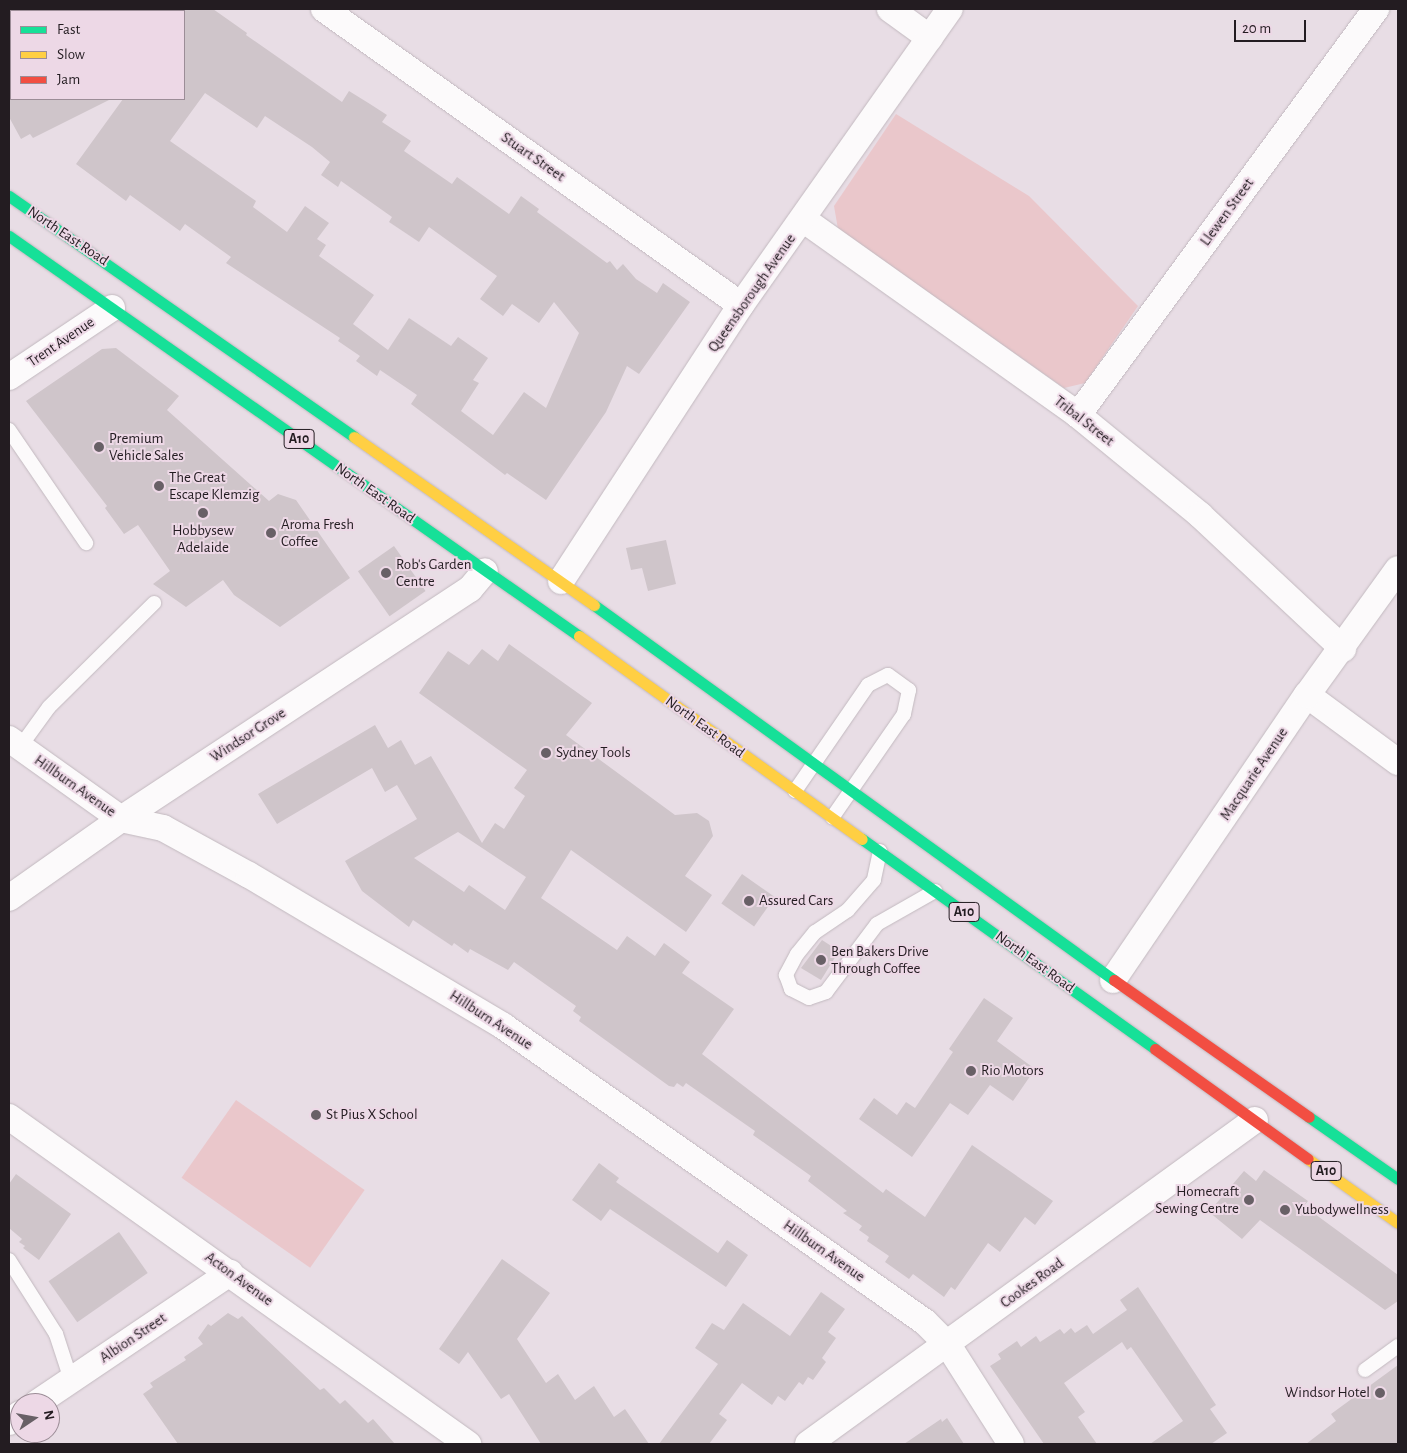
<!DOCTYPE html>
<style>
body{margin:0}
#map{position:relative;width:1407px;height:1453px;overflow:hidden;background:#e8dde5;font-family:"Alegreya Sans",sans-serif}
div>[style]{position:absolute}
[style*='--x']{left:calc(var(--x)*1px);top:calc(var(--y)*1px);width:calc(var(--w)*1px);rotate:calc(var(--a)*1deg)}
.green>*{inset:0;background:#eac7cb;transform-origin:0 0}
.building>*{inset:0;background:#cfc5ca;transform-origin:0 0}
.roads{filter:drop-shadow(0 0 1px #c2b9bf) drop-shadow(0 0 1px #c2b9bf)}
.lane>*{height:14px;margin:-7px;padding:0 7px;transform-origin:7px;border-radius:7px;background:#fcfafb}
.street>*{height:26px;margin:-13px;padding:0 13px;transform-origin:13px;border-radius:13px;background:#fcfafb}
.fast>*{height:11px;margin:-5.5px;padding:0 5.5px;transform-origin:5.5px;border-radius:5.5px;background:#16e098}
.slow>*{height:11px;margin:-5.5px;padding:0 5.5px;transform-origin:5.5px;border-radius:5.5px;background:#ffcf43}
.jam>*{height:11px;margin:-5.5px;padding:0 5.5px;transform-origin:5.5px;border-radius:5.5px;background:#f24e42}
.dots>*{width:14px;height:14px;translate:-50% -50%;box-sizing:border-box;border:2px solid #edd8e6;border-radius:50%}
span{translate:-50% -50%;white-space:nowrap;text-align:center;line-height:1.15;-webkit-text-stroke:4px #edd8e6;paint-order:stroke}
.shield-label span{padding:1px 4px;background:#edd8e6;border:1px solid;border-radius:4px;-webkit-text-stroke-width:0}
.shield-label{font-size:14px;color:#231c21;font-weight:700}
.street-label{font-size:15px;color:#231c21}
.poi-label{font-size:15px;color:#231c21}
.left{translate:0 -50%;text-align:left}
.right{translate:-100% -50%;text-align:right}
.frame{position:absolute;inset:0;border:10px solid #231c21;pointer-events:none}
.legend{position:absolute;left:10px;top:10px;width:175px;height:90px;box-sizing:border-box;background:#edd8e6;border:1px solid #9c8d97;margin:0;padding:6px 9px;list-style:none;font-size:15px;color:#231c21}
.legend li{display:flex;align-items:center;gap:10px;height:25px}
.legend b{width:25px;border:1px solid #9c8d97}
.north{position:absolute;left:10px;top:1393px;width:50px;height:50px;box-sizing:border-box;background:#edd8e6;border:1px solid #9c8d97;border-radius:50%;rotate:78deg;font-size:14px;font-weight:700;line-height:20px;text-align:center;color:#231c21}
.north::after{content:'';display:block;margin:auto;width:18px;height:22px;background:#686066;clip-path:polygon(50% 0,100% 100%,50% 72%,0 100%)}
.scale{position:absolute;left:1234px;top:20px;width:72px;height:22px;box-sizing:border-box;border:2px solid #231c21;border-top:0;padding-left:6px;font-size:15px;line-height:18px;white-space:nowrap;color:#231c21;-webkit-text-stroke:4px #edd8e6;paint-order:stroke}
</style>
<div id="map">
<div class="green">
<div style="clip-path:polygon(896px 114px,1029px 196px,1138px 306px,1085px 383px,1064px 388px,838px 229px,834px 206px)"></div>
<div style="left:236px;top:1100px;width:157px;height:95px;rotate:35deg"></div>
</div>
<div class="building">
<div style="clip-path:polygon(evenodd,184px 9px,213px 9px,247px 33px,246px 35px,342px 102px,349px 91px,370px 104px,387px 115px,382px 122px,411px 141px,404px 151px,452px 184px,457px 177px,509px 214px,521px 196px,539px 209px,537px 212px,607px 263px,610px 261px,617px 270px,623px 264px,636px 279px,657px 293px,663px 283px,690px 302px,639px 374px,627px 366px,606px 412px,546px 500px,507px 473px,505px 475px,411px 404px,417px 395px,380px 370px,377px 376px,356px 361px,360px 356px,338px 341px,340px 338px,226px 263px,231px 257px,185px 224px,180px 231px,130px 195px,126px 201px,76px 164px,123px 99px,184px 99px,184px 9px,205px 93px,257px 128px,265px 116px,312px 147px,330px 162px,321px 175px,338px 187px,341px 181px,392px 217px,389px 222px,419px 242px,429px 227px,497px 276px,480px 299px,503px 316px,512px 304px,539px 323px,554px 302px,579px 333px,546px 408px,524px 392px,493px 435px,461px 411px,479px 383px,473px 380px,488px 358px,458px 337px,451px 346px,409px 318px,388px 350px,353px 324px,374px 295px,319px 256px,326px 245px,317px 239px,329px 223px,305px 206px,287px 232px,253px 207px,256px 201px,170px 141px,205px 93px)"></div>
<div style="clip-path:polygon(9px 99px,111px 99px,33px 138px,30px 134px,21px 139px,9px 117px)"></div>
<div style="clip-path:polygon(116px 348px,179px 396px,167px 410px,269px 501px,278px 494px,296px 500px,350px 578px,280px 627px,234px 595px,223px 580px,186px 607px,153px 584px,170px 571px,138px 525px,124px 534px,105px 508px,107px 506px,26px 401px,102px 349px)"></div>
<div style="clip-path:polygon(666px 540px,676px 584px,648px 591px,642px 568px,631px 570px,626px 548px)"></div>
<div style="left:394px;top:546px;width:55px;height:44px;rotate:55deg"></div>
<div style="clip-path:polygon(evenodd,509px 644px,592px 703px,566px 735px,675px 815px,697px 813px,709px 821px,713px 836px,685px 876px,712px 895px,686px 932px,571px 850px,541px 898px,617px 950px,627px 936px,655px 956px,664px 943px,690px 962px,682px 973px,734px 1009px,702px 1054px,883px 1193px,886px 1189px,925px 1217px,972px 1145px,1053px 1201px,1035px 1225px,1025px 1217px,1000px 1252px,988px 1243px,955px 1290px,951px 1287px,944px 1297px,913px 1274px,909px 1279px,885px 1262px,889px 1256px,867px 1241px,869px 1237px,859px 1230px,862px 1226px,843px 1213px,847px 1211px,808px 1181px,811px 1176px,753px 1135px,755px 1131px,686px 1083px,683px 1087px,677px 1083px,674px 1087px,669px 1086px,579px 1021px,581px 1017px,573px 1011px,576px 1006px,514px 962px,508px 970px,470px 949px,468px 953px,454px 943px,452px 946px,413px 920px,409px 927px,362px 891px,345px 861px,417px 819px,397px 785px,385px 792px,372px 768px,277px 824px,258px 794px,375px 725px,388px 748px,401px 740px,415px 765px,431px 756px,482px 843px,495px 823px,504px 829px,525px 796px,514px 788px,527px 770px,419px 693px,448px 651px,469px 665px,482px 649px,498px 661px,509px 644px,458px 832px,526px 877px,505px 910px,469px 885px,464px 892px,414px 858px,458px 832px)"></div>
<div style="left:742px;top:874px;width:40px;height:36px;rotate:35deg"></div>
<div style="clip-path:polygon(822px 940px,839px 951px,821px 980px,801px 968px)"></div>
<div style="clip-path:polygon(984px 998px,1013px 1018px,997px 1041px,1035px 1069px,1013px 1101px,990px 1085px,968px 1115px,950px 1103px,912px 1157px,859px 1119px,874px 1098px,897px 1115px,906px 1102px,915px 1108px,953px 1052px,949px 1049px)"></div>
<div style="clip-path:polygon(599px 1163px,619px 1178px,616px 1182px,718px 1253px,727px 1240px,748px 1255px,726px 1287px,610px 1209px,601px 1221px,572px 1200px)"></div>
<div style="clip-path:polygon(1264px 1170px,1308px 1201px,1304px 1206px,1398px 1275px,1398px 1301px,1385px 1310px,1260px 1220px,1242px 1239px,1209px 1212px,1244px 1171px,1256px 1181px)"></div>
<div style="clip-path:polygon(16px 1174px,71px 1214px,39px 1260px,23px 1248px,25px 1246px,19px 1242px,22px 1239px,9px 1228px,9px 1184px)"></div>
<div style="left:119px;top:1232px;width:50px;height:86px;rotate:55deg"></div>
<div style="clip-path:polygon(502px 1259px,550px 1293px,517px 1339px,546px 1383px,558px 1374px,575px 1400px,594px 1386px,614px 1417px,625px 1409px,649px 1444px,541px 1444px,509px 1394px,501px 1399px,468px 1352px,459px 1364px,439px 1349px)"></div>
<div style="clip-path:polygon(1138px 1287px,1216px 1405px,1210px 1409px,1227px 1433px,1211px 1444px,1150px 1444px,1183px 1421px,1131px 1347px,1127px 1350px,1122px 1342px,1064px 1383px,1085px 1412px,1078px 1417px,1097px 1444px,1044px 1444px,990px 1366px,1001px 1359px,998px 1354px,1017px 1341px,1021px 1347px,1036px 1336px,1040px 1342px,1060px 1329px,1064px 1334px,1071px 1328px,1075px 1333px,1087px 1325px,1093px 1334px,1127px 1310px,1120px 1300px)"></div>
<div style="clip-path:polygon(821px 1292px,845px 1309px,828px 1332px,836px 1338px,822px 1358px,826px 1362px,813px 1380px,808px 1377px,803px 1385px,799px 1382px,785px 1401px,778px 1396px,772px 1405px,742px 1383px,719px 1414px,727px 1420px,709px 1444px,659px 1444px,718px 1364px,695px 1348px,712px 1323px,724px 1330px,743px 1303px,790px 1336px)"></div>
<div style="clip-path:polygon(228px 1313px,238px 1319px,242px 1316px,320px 1390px,324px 1388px,340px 1404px,345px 1400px,368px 1423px,373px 1419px,395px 1444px,178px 1444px,143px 1394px,153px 1387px,150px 1383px,186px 1360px,184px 1357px,203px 1344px,198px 1338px,208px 1324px,211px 1326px)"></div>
<div style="clip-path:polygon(1398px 1365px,1398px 1444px,1306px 1444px,1336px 1421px,1331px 1414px)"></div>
<div style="clip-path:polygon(947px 1418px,964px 1444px,904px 1444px,941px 1419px,942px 1422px)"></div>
</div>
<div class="roads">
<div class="lane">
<div style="--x:9;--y:430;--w:137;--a:55.7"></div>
<div style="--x:20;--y:747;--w:49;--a:-54.1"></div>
<div style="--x:49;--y:707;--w:148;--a:-44.7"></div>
<div style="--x:795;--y:791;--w:129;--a:-55.4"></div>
<div style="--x:868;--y:685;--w:22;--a:-27"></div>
<div style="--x:888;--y:675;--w:26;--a:36"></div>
<div style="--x:909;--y:690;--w:25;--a:102"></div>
<div style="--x:904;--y:714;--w:126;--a:124.7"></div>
<div style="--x:880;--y:851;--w:30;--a:102"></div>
<div style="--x:874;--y:880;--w:40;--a:131"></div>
<div style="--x:848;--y:910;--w:40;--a:146"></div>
<div style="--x:815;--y:932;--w:28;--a:129"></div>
<div style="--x:797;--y:954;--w:24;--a:118"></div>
<div style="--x:786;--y:975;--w:15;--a:70"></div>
<div style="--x:791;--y:989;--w:20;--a:27"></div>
<div style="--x:809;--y:998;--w:18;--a:-19"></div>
<div style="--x:826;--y:992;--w:85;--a:-53.1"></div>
<div style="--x:877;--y:924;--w:67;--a:-29.6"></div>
<div style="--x:9;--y:1260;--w:88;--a:57.6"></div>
<div style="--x:56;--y:1334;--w:48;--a:71.9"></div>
<div style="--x:1365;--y:1370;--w:41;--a:-36"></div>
</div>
<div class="street">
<div style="--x:324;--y:9;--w:511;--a:35.37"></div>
<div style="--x:890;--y:9;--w:49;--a:35.9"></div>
<div style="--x:804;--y:220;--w:336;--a:35.4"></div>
<div style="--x:1078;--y:415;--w:158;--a:39.3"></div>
<div style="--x:1200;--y:515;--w:196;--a:43.1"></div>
<div style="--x:9;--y:377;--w:124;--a:-33.8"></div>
<div style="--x:1078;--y:415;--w:504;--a:-53.72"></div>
<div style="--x:561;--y:581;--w:330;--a:-56.9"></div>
<div style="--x:741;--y:305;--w:362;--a:-54.8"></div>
<div style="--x:1307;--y:695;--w:113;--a:36.4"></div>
<div style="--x:9;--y:739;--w:138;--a:35.5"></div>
<div style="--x:121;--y:819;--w:43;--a:12.1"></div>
<div style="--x:163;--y:828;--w:98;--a:28.7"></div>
<div style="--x:249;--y:875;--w:295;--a:30.7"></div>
<div style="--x:503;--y:1026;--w:515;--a:35.05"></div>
<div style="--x:925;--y:1322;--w:33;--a:45"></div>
<div style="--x:948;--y:1345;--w:117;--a:57.5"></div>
<div style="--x:9;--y:898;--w:137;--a:-35.2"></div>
<div style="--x:121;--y:819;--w:418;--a:-33.4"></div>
<div style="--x:470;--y:589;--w:23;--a:-50"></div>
<div style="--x:1113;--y:980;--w:345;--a:-55.8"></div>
<div style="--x:1307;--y:695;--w:155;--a:-54.2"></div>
<div style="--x:9;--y:1117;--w:564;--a:35.47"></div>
<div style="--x:37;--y:1403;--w:233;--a:-34"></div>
<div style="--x:9;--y:1422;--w:14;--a:-36"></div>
<div style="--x:808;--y:1444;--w:552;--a:-35.94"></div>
</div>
<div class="fast">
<div style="--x:9;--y:196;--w:421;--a:34.9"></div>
<div style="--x:9;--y:236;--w:696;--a:35.06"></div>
<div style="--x:594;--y:605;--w:641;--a:35.8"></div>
<div style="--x:862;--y:839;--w:360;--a:35.6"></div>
<div style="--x:1309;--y:1117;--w:108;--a:34.9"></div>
</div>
<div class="slow">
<div style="--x:354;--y:437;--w:293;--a:35"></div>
<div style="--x:579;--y:636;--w:348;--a:35.7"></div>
<div style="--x:1308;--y:1159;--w:110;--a:35.4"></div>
</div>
<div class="jam">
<div style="--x:1114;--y:980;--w:238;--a:35.1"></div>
<div style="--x:1155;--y:1049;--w:188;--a:35.7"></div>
</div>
</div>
<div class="dots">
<div style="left:99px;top:447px;background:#686066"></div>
<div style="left:159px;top:486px;background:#686066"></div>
<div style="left:203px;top:513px;background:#686066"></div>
<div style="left:271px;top:533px;background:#686066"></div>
<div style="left:386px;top:573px;background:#686066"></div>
<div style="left:546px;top:753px;background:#686066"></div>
<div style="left:749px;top:901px;background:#686066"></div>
<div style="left:821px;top:960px;background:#686066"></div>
<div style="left:971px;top:1071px;background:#686066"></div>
<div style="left:316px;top:1115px;background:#686066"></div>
<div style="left:1249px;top:1200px;background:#686066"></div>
<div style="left:1285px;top:1210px;background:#686066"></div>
<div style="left:1380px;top:1393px;background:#686066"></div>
</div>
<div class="shield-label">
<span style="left:299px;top:439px">A10</span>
<span style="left:964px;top:912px">A10</span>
<span style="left:1326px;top:1171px">A10</span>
</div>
<div class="street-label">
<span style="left:533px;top:157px;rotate:35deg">Stuart Street</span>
<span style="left:1227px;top:212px;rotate:-54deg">Llewen Street</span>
<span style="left:68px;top:236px;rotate:34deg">North East Road</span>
<span style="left:752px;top:293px;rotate:-55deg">Queensborough Avenue</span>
<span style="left:61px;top:342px;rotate:-34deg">Trent Avenue</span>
<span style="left:1084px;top:421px;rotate:38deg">Tribal Street</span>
<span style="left:375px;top:493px;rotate:35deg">North East Road</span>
<span style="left:705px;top:727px;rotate:36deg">North East Road</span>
<span style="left:248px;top:735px;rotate:-33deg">Windsor Grove</span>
<span style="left:1254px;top:774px;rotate:-56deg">Macquarie Avenue</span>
<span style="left:75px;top:786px;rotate:35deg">Hillburn Avenue</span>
<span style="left:1035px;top:962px;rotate:36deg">North East Road</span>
<span style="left:491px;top:1020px;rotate:33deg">Hillburn Avenue</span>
<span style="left:824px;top:1251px;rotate:35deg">Hillburn Avenue</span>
<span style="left:239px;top:1279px;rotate:36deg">Acton Avenue</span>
<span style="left:1032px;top:1283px;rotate:-36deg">Cookes Road</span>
<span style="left:133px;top:1338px;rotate:-34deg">Albion Street</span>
</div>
<div class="poi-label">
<span class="left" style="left:109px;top:447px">Premium<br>Vehicle Sales</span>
<span class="left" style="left:169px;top:486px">The Great<br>Escape Klemzig</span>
<span class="left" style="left:281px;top:533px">Aroma Fresh<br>Coffee</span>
<span style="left:203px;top:539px">Hobbysew<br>Adelaide</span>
<span class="left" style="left:396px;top:573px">Rob's Garden<br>Centre</span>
<span class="left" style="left:556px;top:753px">Sydney Tools</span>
<span class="left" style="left:759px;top:901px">Assured Cars</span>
<span class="left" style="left:831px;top:960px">Ben Bakers Drive<br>Through Coffee</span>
<span class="left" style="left:981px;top:1071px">Rio Motors</span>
<span class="left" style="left:326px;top:1115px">St Pius X School</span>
<span class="right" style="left:1239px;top:1200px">Homecraft<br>Sewing Centre</span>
<span class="left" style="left:1295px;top:1210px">Yubodywellness</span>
<span class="right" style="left:1370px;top:1393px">Windsor Hotel</span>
</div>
<div class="frame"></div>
<ul class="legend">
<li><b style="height:6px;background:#16e098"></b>Fast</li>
<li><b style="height:6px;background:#ffcf43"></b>Slow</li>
<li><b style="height:6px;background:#f24e42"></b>Jam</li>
</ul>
<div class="north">N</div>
<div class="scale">20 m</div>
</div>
